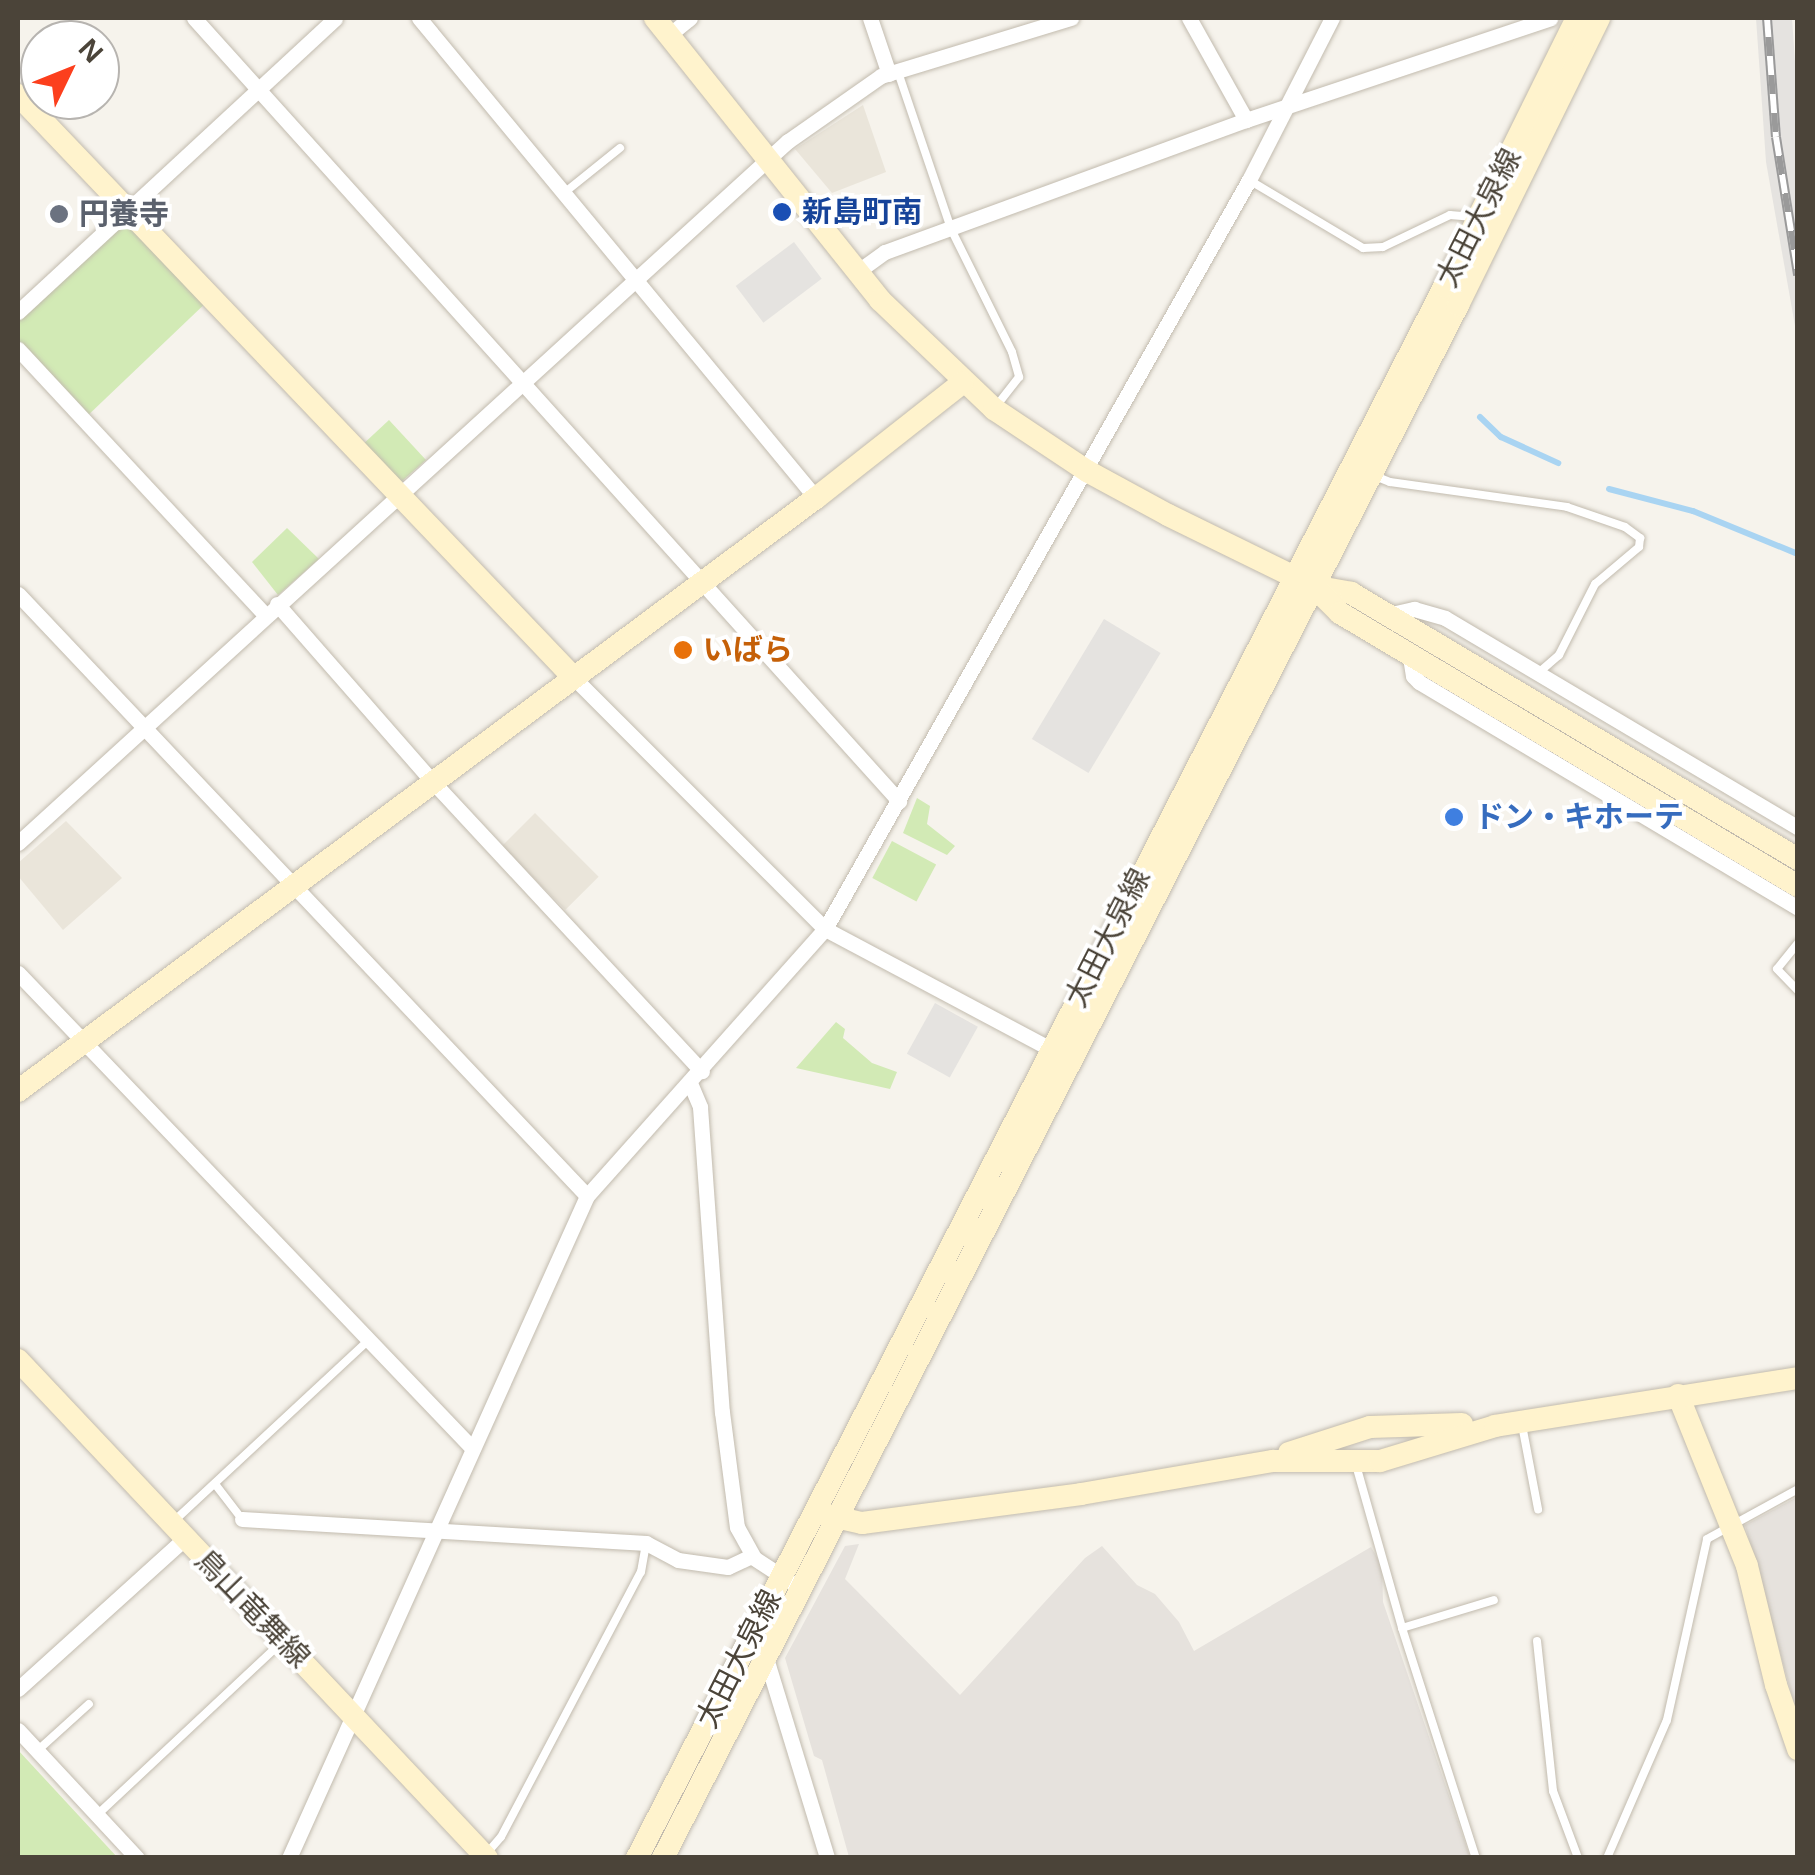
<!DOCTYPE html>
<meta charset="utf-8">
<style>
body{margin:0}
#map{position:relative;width:1815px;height:1875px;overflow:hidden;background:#f6f3ec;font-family:Arial,"Noto Sans JP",sans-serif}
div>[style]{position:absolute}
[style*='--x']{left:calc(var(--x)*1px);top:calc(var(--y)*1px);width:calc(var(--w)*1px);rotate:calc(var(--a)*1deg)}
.residential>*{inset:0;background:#eae5da;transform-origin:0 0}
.industrial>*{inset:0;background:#e6e2dd}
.green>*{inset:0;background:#d2eab5;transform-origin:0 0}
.parking>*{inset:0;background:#e5e3e0;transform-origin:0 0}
.stream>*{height:6px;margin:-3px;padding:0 3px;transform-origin:3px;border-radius:3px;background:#a9d4f2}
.roads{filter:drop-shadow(0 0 2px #c2bbae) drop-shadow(0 0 2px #c2bbae)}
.lane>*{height:8px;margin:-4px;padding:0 4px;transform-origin:4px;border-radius:4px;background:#fff}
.street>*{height:15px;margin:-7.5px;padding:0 7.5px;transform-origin:7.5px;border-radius:7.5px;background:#fff}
.secondary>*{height:22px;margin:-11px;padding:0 11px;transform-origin:11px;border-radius:11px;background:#fff3cd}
.rail>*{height:10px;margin-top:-5px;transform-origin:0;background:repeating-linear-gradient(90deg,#fff 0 19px,#9a9a9a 0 38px);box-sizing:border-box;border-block:2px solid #9a9a9a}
.dots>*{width:28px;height:28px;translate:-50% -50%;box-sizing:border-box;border:5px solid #fff;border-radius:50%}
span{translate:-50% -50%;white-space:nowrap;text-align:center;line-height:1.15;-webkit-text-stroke:8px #fff;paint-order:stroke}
.transit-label{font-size:30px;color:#164399;font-weight:700}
.left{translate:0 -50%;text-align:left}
.worship-label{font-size:30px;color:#5b616d;font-weight:700}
.street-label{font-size:30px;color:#4b4439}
.food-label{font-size:30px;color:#c56008;font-weight:700}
.shop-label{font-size:30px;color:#366cbe;font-weight:700}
.frame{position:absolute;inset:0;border:20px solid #4b4439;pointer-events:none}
.north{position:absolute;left:20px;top:20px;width:100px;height:100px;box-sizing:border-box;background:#fff;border:2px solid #b7b4b0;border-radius:50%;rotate:47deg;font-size:28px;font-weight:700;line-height:40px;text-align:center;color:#4b4439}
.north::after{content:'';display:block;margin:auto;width:35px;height:45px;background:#fc3f1d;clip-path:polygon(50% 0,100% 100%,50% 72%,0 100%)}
</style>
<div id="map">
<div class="residential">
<div style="clip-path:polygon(863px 105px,886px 172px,832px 193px,795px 149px)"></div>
<div style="left:535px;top:813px;width:90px;height:47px;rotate:45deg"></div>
<div style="clip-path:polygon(66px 821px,122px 878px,63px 930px,18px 876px,18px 863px)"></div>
</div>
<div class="industrial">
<div style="clip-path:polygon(1797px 1497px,1797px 1714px,1745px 1525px)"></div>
<div style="clip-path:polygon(859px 1544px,845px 1579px,960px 1695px,1085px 1558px,1102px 1546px,1137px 1585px,1155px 1594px,1179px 1622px,1194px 1651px,1371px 1547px,1382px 1566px,1383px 1602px,1470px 1857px,849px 1857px,822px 1760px,814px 1756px,785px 1658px,845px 1546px)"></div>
</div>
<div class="green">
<div style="clip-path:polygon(127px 210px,211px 298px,83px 420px,18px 349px,18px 312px)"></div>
<div style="clip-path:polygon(389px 420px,426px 460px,402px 481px,391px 480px,360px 447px)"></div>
<div style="clip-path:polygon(287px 528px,319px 559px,278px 595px,252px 562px)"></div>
<div style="clip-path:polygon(917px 798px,930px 806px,927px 824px,955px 846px,947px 855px,903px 833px)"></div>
<div style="left:892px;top:841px;width:50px;height:42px;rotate:28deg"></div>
<div style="clip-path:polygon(836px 1022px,845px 1029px,843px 1038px,872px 1063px,897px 1072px,890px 1089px,796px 1068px)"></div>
<div style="clip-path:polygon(18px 1750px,117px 1857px,18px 1857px)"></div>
</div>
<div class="parking">
<div style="clip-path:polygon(1756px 18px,1792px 18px,1798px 105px,1797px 337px,1766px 162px)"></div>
<div style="left:794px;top:242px;width:46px;height:73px;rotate:53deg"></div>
<div style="left:1104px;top:619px;width:66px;height:140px;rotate:31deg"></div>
<div style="left:935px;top:1003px;width:49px;height:58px;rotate:29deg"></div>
</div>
<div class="stream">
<div style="--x:1480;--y:417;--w:29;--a:44"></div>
<div style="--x:1501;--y:437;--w:63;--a:24.5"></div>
<div style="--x:1609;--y:489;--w:87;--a:14.7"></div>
<div style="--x:1693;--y:511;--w:113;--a:22.3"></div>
</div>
<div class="roads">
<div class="lane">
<div style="--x:898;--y:72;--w:166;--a:71.3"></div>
<div style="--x:951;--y:229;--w:137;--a:63.6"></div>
<div style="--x:1012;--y:352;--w:26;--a:74"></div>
<div style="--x:1019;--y:377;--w:37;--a:128"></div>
<div style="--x:1249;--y:180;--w:133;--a:30.8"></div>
<div style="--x:1363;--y:248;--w:20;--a:-3"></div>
<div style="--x:1383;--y:247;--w:74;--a:-25.5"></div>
<div style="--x:1450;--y:215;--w:24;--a:5"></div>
<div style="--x:564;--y:193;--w:72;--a:-38.8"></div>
<div style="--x:1375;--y:476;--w:16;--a:22"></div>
<div style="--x:1390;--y:482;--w:179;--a:8"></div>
<div style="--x:1567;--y:507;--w:61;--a:19"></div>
<div style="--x:1625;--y:527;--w:19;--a:36"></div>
<div style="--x:1640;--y:538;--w:9;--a:96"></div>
<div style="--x:1639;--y:547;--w:57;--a:139.9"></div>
<div style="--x:1595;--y:584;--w:80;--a:116.9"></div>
<div style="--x:1559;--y:655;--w:29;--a:139"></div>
<div style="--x:1798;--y:943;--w:33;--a:129"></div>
<div style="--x:1777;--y:969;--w:30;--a:46"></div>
<div style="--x:1522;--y:1425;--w:86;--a:79.2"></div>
<div style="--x:1356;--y:1465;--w:169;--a:74.2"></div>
<div style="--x:1402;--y:1628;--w:242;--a:72.2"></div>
<div style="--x:215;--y:1484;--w:44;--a:52.4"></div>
<div style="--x:174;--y:1521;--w:266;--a:-42.9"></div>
<div style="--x:1402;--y:1628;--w:96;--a:-16.9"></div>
<div style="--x:1537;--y:1641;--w:151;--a:83.9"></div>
<div style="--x:1553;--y:1791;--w:72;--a:69.5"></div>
<div style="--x:37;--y:1751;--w:70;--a:-42.1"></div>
<div style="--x:97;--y:1815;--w:250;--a:-43.1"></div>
<div style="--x:487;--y:1853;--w:21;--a:-49"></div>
<div style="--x:501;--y:1837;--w:300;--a:-62.2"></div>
<div style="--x:641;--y:1572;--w:29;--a:-80"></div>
<div style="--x:1607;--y:1858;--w:150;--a:-66.5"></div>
<div style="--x:1667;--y:1720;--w:185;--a:-77.5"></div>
<div style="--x:1707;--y:1539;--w:104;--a:-28.8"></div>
</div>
<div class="street">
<div style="--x:194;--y:18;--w:1054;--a:48"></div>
<div style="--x:419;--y:18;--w:623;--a:50.41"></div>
<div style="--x:870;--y:18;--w:59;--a:71.3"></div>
<div style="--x:1189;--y:18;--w:117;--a:60.8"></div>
<div style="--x:669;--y:35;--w:27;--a:-39"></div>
<div style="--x:857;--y:272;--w:34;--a:-36"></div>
<div style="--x:885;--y:252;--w:384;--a:-20.1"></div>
<div style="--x:1246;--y:120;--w:321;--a:-18.5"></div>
<div style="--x:18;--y:312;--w:432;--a:-42.8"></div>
<div style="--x:18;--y:349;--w:363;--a:47.1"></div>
<div style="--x:18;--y:594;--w:828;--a:46.61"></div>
<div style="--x:277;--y:604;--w:237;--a:48.8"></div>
<div style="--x:433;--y:782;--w:395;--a:47.1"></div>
<div style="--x:1387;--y:615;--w:28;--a:-13"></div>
<div style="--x:1414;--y:609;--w:32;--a:16"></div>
<div style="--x:1445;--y:618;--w:411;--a:30.7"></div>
<div style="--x:1410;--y:657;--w:19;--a:81"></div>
<div style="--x:1413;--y:676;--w:8;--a:45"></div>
<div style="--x:1419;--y:682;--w:441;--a:30.8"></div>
<div style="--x:572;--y:676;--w:358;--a:45"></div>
<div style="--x:825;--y:929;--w:262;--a:28"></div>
<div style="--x:18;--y:843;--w:1042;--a:-42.36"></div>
<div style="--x:788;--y:141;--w:113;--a:-35"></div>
<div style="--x:881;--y:76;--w:199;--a:-17"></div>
<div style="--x:18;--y:973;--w:657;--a:46.29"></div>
<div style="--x:690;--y:1083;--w:26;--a:67"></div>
<div style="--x:700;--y:1107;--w:306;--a:85.9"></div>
<div style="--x:722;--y:1412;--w:116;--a:82.6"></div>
<div style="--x:737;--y:1527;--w:35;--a:61"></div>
<div style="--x:754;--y:1558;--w:42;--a:33.3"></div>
<div style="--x:242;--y:1519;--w:405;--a:3.4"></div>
<div style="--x:646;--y:1543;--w:36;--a:28"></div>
<div style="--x:678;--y:1560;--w:50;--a:8"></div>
<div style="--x:728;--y:1567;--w:26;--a:-25"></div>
<div style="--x:766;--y:1658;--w:209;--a:73"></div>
<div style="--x:18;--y:1689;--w:224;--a:-42.1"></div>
<div style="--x:18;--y:1730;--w:175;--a:47.1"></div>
<div style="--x:289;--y:1858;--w:726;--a:-65.77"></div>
<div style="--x:587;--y:1196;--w:358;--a:-48.3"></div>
<div style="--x:825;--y:929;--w:861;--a:-60.49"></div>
<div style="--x:1249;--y:180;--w:182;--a:-62.9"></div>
</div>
<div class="secondary">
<div style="--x:655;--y:18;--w:361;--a:51.4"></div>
<div style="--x:880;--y:300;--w:158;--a:43.7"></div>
<div style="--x:994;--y:409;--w:112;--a:33.7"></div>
<div style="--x:1087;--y:471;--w:92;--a:28.5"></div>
<div style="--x:1168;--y:515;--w:161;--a:26.1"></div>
<div style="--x:1313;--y:586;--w:39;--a:10"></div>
<div style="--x:1351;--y:593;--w:520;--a:30.76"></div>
<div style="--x:18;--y:95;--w:803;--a:46.36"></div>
<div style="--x:1313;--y:586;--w:38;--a:45"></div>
<div style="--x:1340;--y:613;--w:533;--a:30.8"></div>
<div style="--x:18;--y:1091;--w:994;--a:-36.62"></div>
<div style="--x:816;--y:498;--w:186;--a:-38.2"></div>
<div style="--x:18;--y:1360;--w:684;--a:46.72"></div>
<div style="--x:1678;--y:1395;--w:184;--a:68"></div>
<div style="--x:1747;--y:1566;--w:122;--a:76.3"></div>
<div style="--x:1776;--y:1685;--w:68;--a:71"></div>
<div style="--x:1289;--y:1453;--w:85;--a:-17.8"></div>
<div style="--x:1370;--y:1427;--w:92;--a:-1.9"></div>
<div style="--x:827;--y:1515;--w:36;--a:13"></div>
<div style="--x:862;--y:1523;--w:221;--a:-7.5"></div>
<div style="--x:1081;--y:1494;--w:195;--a:-9.8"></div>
<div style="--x:1273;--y:1461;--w:107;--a:0"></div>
<div style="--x:1380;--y:1461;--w:120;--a:-16.9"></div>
<div style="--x:1495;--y:1426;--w:307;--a:-9"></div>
<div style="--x:637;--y:1858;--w:1766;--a:-62.81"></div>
<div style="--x:1444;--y:287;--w:300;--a:-63.7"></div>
<div style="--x:663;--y:1858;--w:1745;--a:-62.89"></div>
<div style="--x:1458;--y:305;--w:320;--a:-63.8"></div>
</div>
</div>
<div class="rail">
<div style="--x:1767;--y:18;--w:119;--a:85.7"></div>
<div style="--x:1776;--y:137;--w:140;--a:80.9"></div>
</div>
<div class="dots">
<div style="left:782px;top:212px;background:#1a4fb4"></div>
<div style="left:59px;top:214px;background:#6b7280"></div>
<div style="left:683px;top:650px;background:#e8710a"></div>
<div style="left:1454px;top:817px;background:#3f7fe0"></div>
</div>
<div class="transit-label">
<span class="left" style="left:802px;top:212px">新島町南</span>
</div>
<div class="worship-label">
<span class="left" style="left:79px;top:214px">円養寺</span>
</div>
<div class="street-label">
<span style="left:1479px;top:218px;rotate:-63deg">太田大泉線</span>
<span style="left:1108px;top:938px;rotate:-63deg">太田大泉線</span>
<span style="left:252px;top:1609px;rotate:46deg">鳥山竜舞線</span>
<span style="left:739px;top:1659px;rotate:-63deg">太田大泉線</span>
</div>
<div class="food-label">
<span class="left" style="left:703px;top:650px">いばら</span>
</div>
<div class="shop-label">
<span class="left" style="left:1474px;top:817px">ドン・キホーテ</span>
</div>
<div class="frame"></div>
<div class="north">N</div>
</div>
